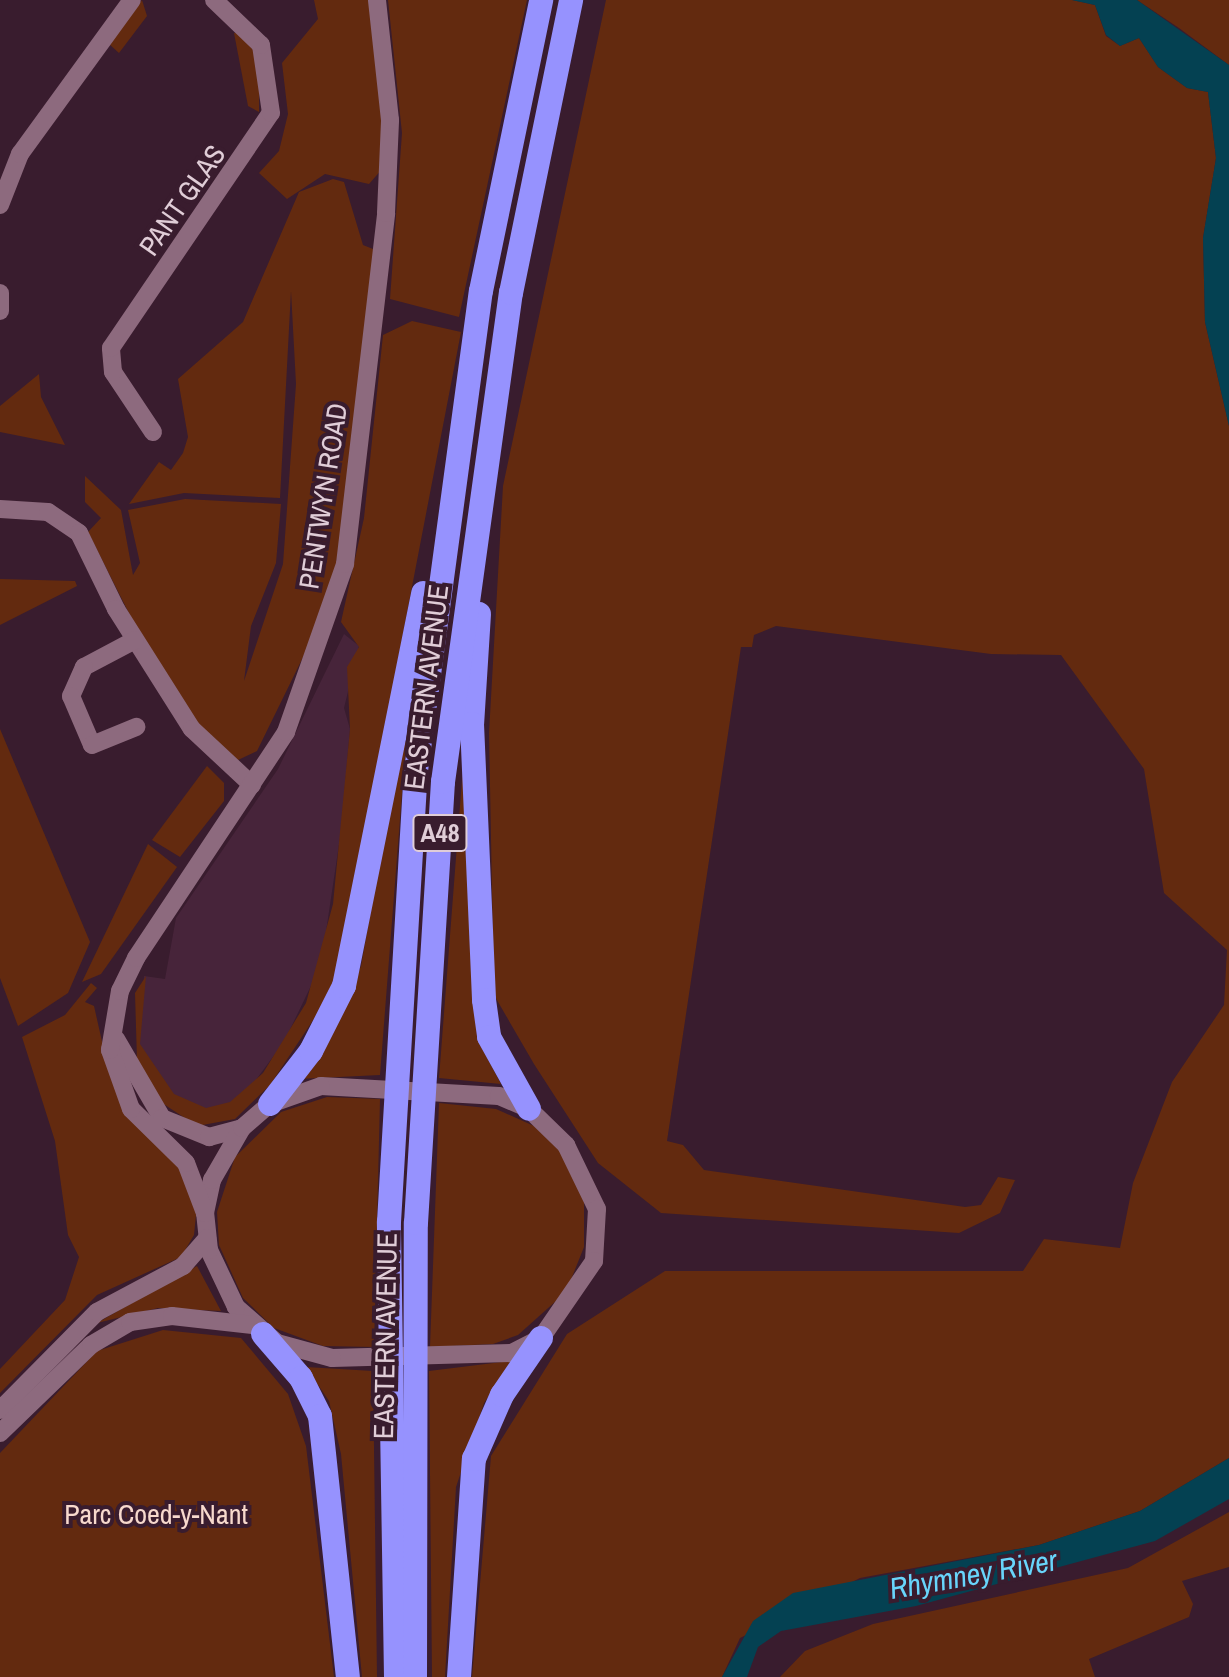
<!DOCTYPE html>
<style>
body{margin:0}
#map{position:relative;width:1229px;height:1677px;overflow:hidden;background:#391c2e;font-family:"Archivo Narrow",sans-serif}
div>[style]{position:absolute}
[style*='--x']{left:calc(var(--x)*1px);top:calc(var(--y)*1px);width:calc(var(--w)*1px);rotate:calc(var(--a)*1deg)}
.built>*{inset:0;background:#47243a}
.green>*{inset:0;background:#632a0f}
.water>*{inset:0;background:#044152}
.minor>*{height:18px;margin:-9px;padding:0 9px;transform-origin:9px;border-radius:9px;background:#8d6a7e}
.highway>*{height:24px;margin:-12px;padding:0 12px;transform-origin:12px;border-radius:12px;background:#9692fe}
span{translate:-50% -50%;white-space:nowrap;text-align:center;line-height:1.15;-webkit-text-stroke:8px #391c2e;paint-order:stroke}
.shield-label span{padding:2px 6px;background:#391c2e;border:2px solid;border-radius:6px;-webkit-text-stroke-width:0}
.shield-label{font-size:26px;color:#e0cdd7;font-weight:700}
.street-label{font-size:28px;color:#e0cdd7}
.park-label{font-size:28px;color:#f7d9cd}
.water-label{font-size:30px;color:#68d5fb;font-style:italic}
</style>
<div id="map">
<div class="built">
<div style="clip-path:polygon(344px 634px,359px 646px,344px 708px,350px 729px,341px 831px,321px 965px,284px 1042px,232px 1112px,173px 1106px,139px 1045px,144px 976px,165px 979px,176px 918px,278px 769px)"></div>
</div>
<div class="green">
<div style="clip-path:polygon(142px 0,147px 16px,119px 53px,109px 44px)"></div>
<div style="clip-path:polygon(314px 0,369px 0,387px 114px,383px 168px,369px 184px,325px 174px,287px 199px,259px 173px,279px 151px,288px 114px,282px 63px,318px 19px)"></div>
<div style="clip-path:polygon(388px 0,527px 0,459px 317px,390px 299px,402px 133px)"></div>
<div style="clip-path:polygon(606px 0,1072px 0,1095px 5px,1106px 36px,1120px 46px,1139px 38px,1158px 67px,1187px 88px,1208px 92px,1216px 158px,1203px 238px,1205px 322px,1229px 426px,1229px 1458px,1140px 1511px,1039px 1545px,860px 1578px,740px 1638px,722px 1677px,472px 1677px,491px 1456px,567px 1334px,665px 1271px,1023px 1271px,1044px 1239px,1120px 1248px,1133px 1183px,1172px 1082px,1224px 1005px,1227px 950px,1164px 893px,1144px 769px,1061px 655px,991px 654px,776px 626px,754px 635px,752px 647px,741px 647px,667px 1141px,683px 1145px,704px 1170px,965px 1207px,981px 1205px,998px 1177px,1015px 1180px,1000px 1213px,959px 1233px,661px 1213px,598px 1163px,534px 1064px,494px 995px,489px 733px,503px 486px)"></div>
<div style="clip-path:polygon(1137px 0,1229px 0,1229px 65px,1179px 28px)"></div>
<div style="clip-path:polygon(234px 33px,244px 33px,259px 53px,259px 112px,248px 106px)"></div>
<div style="clip-path:polygon(333px 179px,344px 182px,363px 245px,378px 251px,347px 495px,330px 602px,257px 751px,238px 760px,197px 726px,142px 639px,88px 532px,101px 518px,85px 502px,85px 476px,121px 510px,133px 575px,140px 563px,128px 510px,185px 499px,281px 504px,276px 563px,251px 626px,244px 681px,283px 564px,296px 384px,291px 291px,280px 498px,184px 493px,129px 504px,159px 462px,171px 470px,183px 453px,188px 437px,178px 379px,243px 322px,299px 192px)"></div>
<div style="clip-path:polygon(412px 321px,461px 332px,335px 987px,270px 1085px,235px 1119px,197px 1126px,156px 1099px,137px 1060px,135px 993px,146px 976px,140px 1044px,174px 1094px,206px 1108px,230px 1102px,263px 1073px,306px 1003px,333px 904px,350px 729px,347px 667px,359px 647px,341px 622px,364px 518px,383px 335px)"></div>
<div style="clip-path:polygon(39px 374px,41px 397px,65px 445px,0 432px,0 406px)"></div>
<div style="clip-path:polygon(0 579px,75px 581px,77px 586px,0 625px)"></div>
<div style="clip-path:polygon(0 729px,90px 942px,68px 993px,18px 1026px,0 978px)"></div>
<div style="clip-path:polygon(401px 742px,406px 742px,380px 1075px,298px 1079px,339px 1022px,361px 966px)"></div>
<div style="clip-path:polygon(464px 754px,477px 1039px,501px 1084px,439px 1078px)"></div>
<div style="clip-path:polygon(207px 766px,224px 783px,224px 801px,180px 857px,152px 840px)"></div>
<div style="clip-path:polygon(148px 844px,177px 867px,101px 974px,82px 982px)"></div>
<div style="clip-path:polygon(91px 983px,97px 988px,85px 1002px,94px 1006px,108px 1068px,179px 1163px,197px 1205px,194px 1235px,181px 1257px,97px 1295px,0 1393px,0 1369px,65px 1300px,79px 1257px,68px 1235px,55px 1141px,22px 1037px,65px 1015px)"></div>
<div style="clip-path:polygon(327px 1097px,380px 1099px,374px 1347px,323px 1346px,274px 1328px,243px 1298px,219px 1245px,217px 1212px,235px 1157px,281px 1112px)"></div>
<div style="clip-path:polygon(439px 1103px,496px 1109px,534px 1126px,564px 1155px,584px 1202px,584px 1247px,566px 1292px,518px 1335px,493px 1344px,430px 1347px)"></div>
<div style="clip-path:polygon(197px 1266px,221px 1311px,158px 1308px,97px 1323px)"></div>
<div style="clip-path:polygon(163px 1330px,241px 1338px,288px 1394px,306px 1446px,334px 1677px,0 1677px,0 1453px,97px 1351px)"></div>
<div style="clip-path:polygon(511px 1361px,484px 1403px,456px 1487px,445px 1677px,432px 1677px,429px 1371px)"></div>
<div style="clip-path:polygon(306px 1367px,373px 1371px,377px 1677px,362px 1677px,341px 1454px,329px 1401px)"></div>
<div style="clip-path:polygon(1229px 1512px,1229px 1567px,1182px 1581px,1193px 1604px,1189px 1617px,1089px 1659px,1095px 1677px,780px 1677px,805px 1651px,873px 1624px,1128px 1568px)"></div>
</div>
<div class="water">
<div style="clip-path:polygon(1072px 0,1137px 0,1229px 65px,1229px 426px,1205px 322px,1203px 238px,1216px 158px,1208px 92px,1187px 88px,1158px 67px,1139px 38px,1120px 46px,1106px 35px,1095px 5px)"></div>
<div style="clip-path:polygon(1229px 1458px,1229px 1499px,1155px 1541px,916px 1606px,781px 1631px,758px 1647px,747px 1677px,722px 1677px,753px 1621px,793px 1593px,1039px 1545px,1140px 1511px)"></div>
</div>
<div class="minor">
<div style="--x:0;--y:205;--w:55;--a:-68.6"></div>
<div style="--x:20;--y:154;--w:190;--a:-54"></div>
<div style="--x:0;--y:293;--w:18;--a:90"></div>
<div style="--x:153;--y:432;--w:72;--a:-123.7"></div>
<div style="--x:113;--y:372;--w:24;--a:-95"></div>
<div style="--x:111;--y:348;--w:284;--a:-55.8"></div>
<div style="--x:271;--y:113;--w:69;--a:-98.4"></div>
<div style="--x:261;--y:45;--w:65;--a:-136.2"></div>
<div style="--x:0;--y:509;--w:48;--a:3.6"></div>
<div style="--x:48;--y:512;--w:37;--a:34"></div>
<div style="--x:79;--y:533;--w:85;--a:64"></div>
<div style="--x:116;--y:609;--w:142;--a:57.7"></div>
<div style="--x:192;--y:729;--w:82;--a:43"></div>
<div style="--x:135;--y:640;--w:58;--a:152.1"></div>
<div style="--x:84;--y:667;--w:32;--a:114"></div>
<div style="--x:71;--y:696;--w:53;--a:66.8"></div>
<div style="--x:92;--y:745;--w:48;--a:-22.2"></div>
<div style="--x:116;--y:1039;--w:91;--a:59.8"></div>
<div style="--x:162;--y:1118;--w:51;--a:22"></div>
<div style="--x:209;--y:1137;--w:34;--a:-15"></div>
<div style="--x:321;--y:1086;--w:178;--a:3.2"></div>
<div style="--x:499;--y:1096;--w:33;--a:23"></div>
<div style="--x:529;--y:1109;--w:52;--a:44.2"></div>
<div style="--x:566;--y:1145;--w:71;--a:64.2"></div>
<div style="--x:597;--y:1209;--w:52;--a:93.3"></div>
<div style="--x:594;--y:1261;--w:93;--a:124.5"></div>
<div style="--x:541;--y:1338;--w:34;--a:153"></div>
<div style="--x:511;--y:1353;--w:179;--a:178.4"></div>
<div style="--x:332;--y:1358;--w:57;--a:-164.7"></div>
<div style="--x:277;--y:1343;--w:55;--a:-138.7"></div>
<div style="--x:236;--y:1307;--w:63;--a:-115.3"></div>
<div style="--x:209;--y:1250;--w:37;--a:-96"></div>
<div style="--x:205;--y:1213;--w:34;--a:-78"></div>
<div style="--x:212;--y:1180;--w:60;--a:-60"></div>
<div style="--x:242;--y:1128;--w:37;--a:-41"></div>
<div style="--x:270;--y:1104;--w:54;--a:-19.4"></div>
<div style="--x:205;--y:1213;--w:53;--a:-110.8"></div>
<div style="--x:186;--y:1163;--w:77;--a:-135.5"></div>
<div style="--x:131;--y:1109;--w:63;--a:-109.6"></div>
<div style="--x:110;--y:1050;--w:60;--a:-80.4"></div>
<div style="--x:120;--y:991;--w:37;--a:-64"></div>
<div style="--x:136;--y:958;--w:271;--a:-56.4"></div>
<div style="--x:286;--y:732;--w:178;--a:-70.6"></div>
<div style="--x:345;--y:564;--w:353;--a:-83.3"></div>
<div style="--x:386;--y:213;--w:93;--a:-87.5"></div>
<div style="--x:390;--y:120;--w:121;--a:-96.2"></div>
<div style="--x:0;--y:1410;--w:138;--a:-45.3"></div>
<div style="--x:97;--y:1312;--w:98;--a:-28.1"></div>
<div style="--x:183;--y:1266;--w:37;--a:-49"></div>
<div style="--x:0;--y:1433;--w:127;--a:-44"></div>
<div style="--x:91;--y:1345;--w:45;--a:-30.5"></div>
<div style="--x:130;--y:1322;--w:42;--a:-8.1"></div>
<div style="--x:172;--y:1316;--w:81;--a:6.4"></div>
</div>
<div class="highway">
<div style="--x:479;--y:614;--w:110;--a:93.6"></div>
<div style="--x:472;--y:724;--w:276;--a:87.5"></div>
<div style="--x:484;--y:1000;--w:37;--a:82"></div>
<div style="--x:489;--y:1037;--w:82;--a:60.9"></div>
<div style="--x:270;--y:1104;--w:67;--a:-52.3"></div>
<div style="--x:311;--y:1051;--w:73;--a:-63.1"></div>
<div style="--x:344;--y:986;--w:401;--a:-78.6"></div>
<div style="--x:263;--y:1334;--w:58;--a:49.2"></div>
<div style="--x:301;--y:1378;--w:42;--a:63.4"></div>
<div style="--x:320;--y:1416;--w:262;--a:83.9"></div>
<div style="--x:396;--y:1677;--w:455;--a:-90.9"></div>
<div style="--x:389;--y:1222;--w:445;--a:-86.6"></div>
<div style="--x:415;--y:778;--w:491;--a:-82.3"></div>
<div style="--x:481;--y:291;--w:297;--a:-78.3"></div>
<div style="--x:415;--y:1677;--w:454;--a:-89.9"></div>
<div style="--x:416;--y:1223;--w:442;--a:-86.5"></div>
<div style="--x:443;--y:782;--w:494;--a:-82.1"></div>
<div style="--x:511;--y:293;--w:299;--a:-78.4"></div>
<div style="--x:459;--y:1677;--w:219;--a:-86.1"></div>
<div style="--x:474;--y:1459;--w:70;--a:-66.4"></div>
<div style="--x:502;--y:1395;--w:69;--a:-55.6"></div>
</div>
<div class="shield-label">
<span style="left:440px;top:833px">A48</span>
</div>
<div class="street-label">
<span style="left:182px;top:200px;rotate:-55deg">PANT GLAS</span>
<span style="left:323px;top:496px;rotate:-81deg">PENTWYN ROAD</span>
<span style="left:426px;top:687px;rotate:-83deg">EASTERN AVENUE</span>
<span style="left:385px;top:1336px;rotate:-89deg">EASTERN AVENUE</span>
</div>
<div class="park-label">
<span style="left:156px;top:1514px">Parc Coed-y-Nant</span>
</div>
<div class="water-label">
<span style="left:973px;top:1574px;rotate:-10deg">Rhymney River</span>
</div>
</div>
